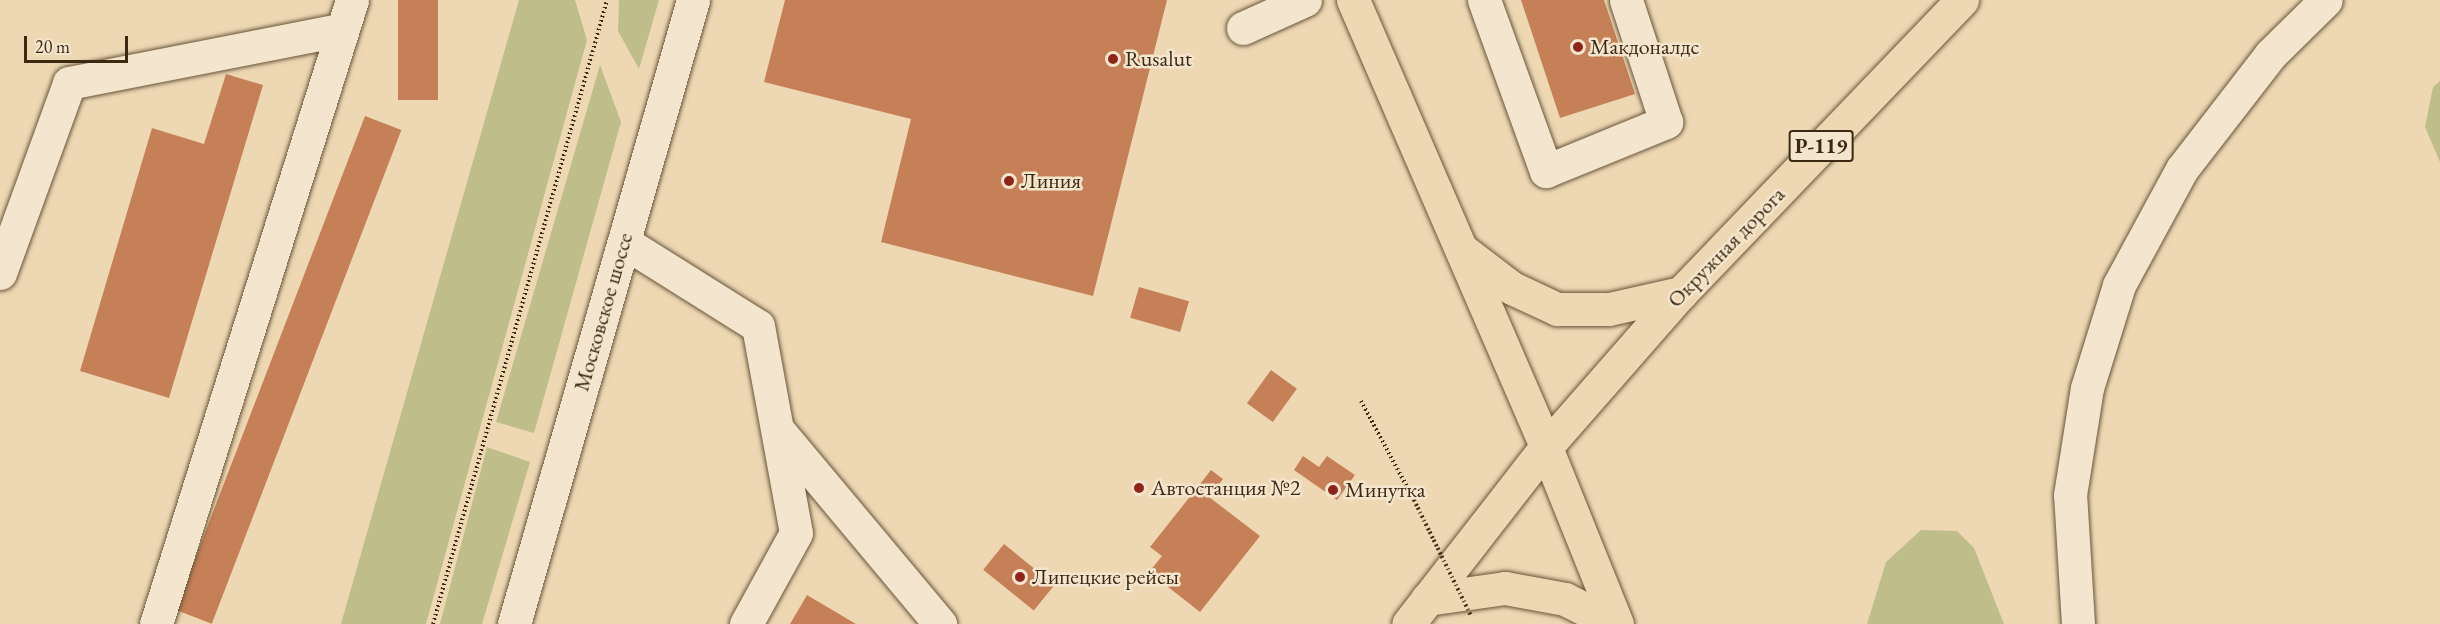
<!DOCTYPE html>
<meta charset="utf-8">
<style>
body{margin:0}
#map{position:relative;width:2440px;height:624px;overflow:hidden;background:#eed8b4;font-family:"EB Garamond",serif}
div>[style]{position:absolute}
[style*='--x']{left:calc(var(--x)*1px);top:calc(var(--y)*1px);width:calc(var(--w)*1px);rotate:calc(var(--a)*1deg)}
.green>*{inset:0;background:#bfbd89}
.building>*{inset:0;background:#c68057;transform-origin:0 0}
.path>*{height:4px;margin-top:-2px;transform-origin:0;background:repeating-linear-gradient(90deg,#3c2911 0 1.5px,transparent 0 4.5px)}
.roads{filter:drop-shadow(0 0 2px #68553a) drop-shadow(0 0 2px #68553a)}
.minor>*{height:33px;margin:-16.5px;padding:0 16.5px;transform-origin:16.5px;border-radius:16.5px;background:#f4e6ce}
.major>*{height:33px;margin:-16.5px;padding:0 16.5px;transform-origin:16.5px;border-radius:16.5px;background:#eed8b4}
.highway>*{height:33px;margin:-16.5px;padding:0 16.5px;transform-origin:16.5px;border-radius:16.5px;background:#eed8b4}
.path-bridge>*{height:4px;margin-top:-2px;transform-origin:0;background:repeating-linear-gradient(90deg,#3c2911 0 1.5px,transparent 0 4.5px)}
.dots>*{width:16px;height:16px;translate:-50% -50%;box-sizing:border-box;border:3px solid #f4e6ce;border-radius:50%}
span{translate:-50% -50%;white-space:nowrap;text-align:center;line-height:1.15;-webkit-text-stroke:5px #f4e6ce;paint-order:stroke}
.shield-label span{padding:2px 4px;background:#f4e6ce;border:2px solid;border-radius:4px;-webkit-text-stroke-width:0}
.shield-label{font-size:21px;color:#3c2911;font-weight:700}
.poi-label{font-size:22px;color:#3c2911}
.left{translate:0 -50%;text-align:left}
.street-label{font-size:22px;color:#3c2911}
.scale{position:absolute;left:24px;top:36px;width:104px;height:27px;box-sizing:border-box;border:3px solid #3c2911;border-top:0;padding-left:8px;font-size:18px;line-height:21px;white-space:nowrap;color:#3c2911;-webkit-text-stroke:4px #f4e6ce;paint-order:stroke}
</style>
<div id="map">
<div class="green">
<div style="clip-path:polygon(519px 0,575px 0,587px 40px,426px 624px,341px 624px)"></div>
<div style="clip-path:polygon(619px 0,659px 0,639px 69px,618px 31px)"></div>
<div style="clip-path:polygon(600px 65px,621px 122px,534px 433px,496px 422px)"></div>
<div style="clip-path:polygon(2440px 81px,2440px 162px,2425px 127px,2433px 87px)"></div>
<div style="clip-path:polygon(487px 447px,530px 462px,482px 624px,440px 624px)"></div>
<div style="clip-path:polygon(1921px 530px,1957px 531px,1974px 548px,2004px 624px,1867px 624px,1886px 562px)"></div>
</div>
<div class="building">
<div style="left:398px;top:0;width:40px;height:100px"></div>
<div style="clip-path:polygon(785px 0,1167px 0,1093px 296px,881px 242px,911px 119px,764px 82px)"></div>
<div style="clip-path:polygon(1521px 0,1604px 0,1635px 94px,1560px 118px)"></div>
<div style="clip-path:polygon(226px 74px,263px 85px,169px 398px,80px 371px,152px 128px,204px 144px)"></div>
<div style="left:365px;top:116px;width:39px;height:529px;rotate:21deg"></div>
<div style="left:1139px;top:287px;width:52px;height:32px;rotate:16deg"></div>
<div style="left:1271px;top:370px;width:32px;height:41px;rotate:36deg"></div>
<div style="clip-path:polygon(1303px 456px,1319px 467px,1327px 456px,1355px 475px,1337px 500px,1294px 470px)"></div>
<div style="clip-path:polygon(1211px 470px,1223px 479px,1209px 497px,1260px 536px,1200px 612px,1149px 572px,1162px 556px,1150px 547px)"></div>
<div style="left:1004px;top:544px;width:65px;height:33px;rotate:39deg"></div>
<div style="clip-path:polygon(807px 595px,856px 624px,790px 624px)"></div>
</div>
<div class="path">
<div style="--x:1361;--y:401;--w:108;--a:61.8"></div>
<div style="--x:433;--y:624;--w:648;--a:-74.42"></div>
</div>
<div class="roads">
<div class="minor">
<div style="--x:1484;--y:0;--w:182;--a:70.1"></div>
<div style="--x:1546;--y:171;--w:130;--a:-22.2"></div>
<div style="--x:1666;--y:122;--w:128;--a:-108.2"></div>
<div style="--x:1243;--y:28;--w:68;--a:-24.3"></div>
<div style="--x:624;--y:242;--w:158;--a:32.1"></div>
<div style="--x:758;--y:326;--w:210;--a:79.6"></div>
<div style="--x:796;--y:533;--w:104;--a:118.8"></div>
<div style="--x:0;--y:273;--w:202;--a:-70"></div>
<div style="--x:69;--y:83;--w:276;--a:-11.1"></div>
<div style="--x:778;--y:430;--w:253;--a:50.1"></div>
<div style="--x:156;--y:624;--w:654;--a:-72.56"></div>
<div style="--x:514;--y:624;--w:649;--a:-73.99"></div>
<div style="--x:2078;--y:624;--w:129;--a:-93.5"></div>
<div style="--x:2070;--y:495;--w:108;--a:-81"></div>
<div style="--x:2087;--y:388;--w:108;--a:-72.7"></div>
<div style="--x:2119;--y:285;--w:132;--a:-61.5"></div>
<div style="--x:2182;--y:169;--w:144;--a:-52.3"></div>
<div style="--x:2270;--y:55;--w:78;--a:-44.5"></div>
</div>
<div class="major">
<div style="--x:1353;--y:0;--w:487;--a:66.6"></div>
<div style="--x:1546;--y:447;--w:224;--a:127.9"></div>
<div style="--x:1462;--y:250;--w:63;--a:37.2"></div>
<div style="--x:1512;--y:288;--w:50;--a:25"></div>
<div style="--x:1557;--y:309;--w:52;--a:0"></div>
<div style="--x:1609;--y:309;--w:74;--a:-12.5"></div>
<div style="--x:1427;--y:599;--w:79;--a:-8"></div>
<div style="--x:1505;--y:588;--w:61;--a:10.4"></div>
<div style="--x:1565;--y:599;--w:55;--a:27"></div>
</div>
<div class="highway">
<div style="--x:1617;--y:624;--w:191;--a:-111.9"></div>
<div style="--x:1546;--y:447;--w:205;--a:-48.8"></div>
<div style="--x:1681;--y:293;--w:406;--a:-46.2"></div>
</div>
</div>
<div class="path-bridge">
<div style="--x:1412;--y:496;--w:134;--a:63.8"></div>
</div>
<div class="dots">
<div style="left:1578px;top:47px;background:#8f2418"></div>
<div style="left:1113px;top:59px;background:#8f2418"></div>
<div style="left:1009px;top:181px;background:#8f2418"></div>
<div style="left:1139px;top:488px;background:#8f2418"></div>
<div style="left:1333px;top:490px;background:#8f2418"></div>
<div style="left:1020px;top:577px;background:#8f2418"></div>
</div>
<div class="shield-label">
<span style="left:1821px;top:146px">Р-119</span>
</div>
<div class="poi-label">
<span class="left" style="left:1590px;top:47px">Макдоналдс</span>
<span class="left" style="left:1125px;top:59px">Rusalut</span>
<span class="left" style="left:1021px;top:181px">Линия</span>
<span class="left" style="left:1151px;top:488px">Автостанция №2</span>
<span class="left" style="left:1345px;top:490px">Минутка</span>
<span class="left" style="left:1032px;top:577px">Липецкие рейсы</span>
</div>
<div class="street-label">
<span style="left:1726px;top:247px;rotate:-46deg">Окружная дорога</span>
<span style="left:603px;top:312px;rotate:-74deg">Московское шоссе</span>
</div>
<div class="scale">20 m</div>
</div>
